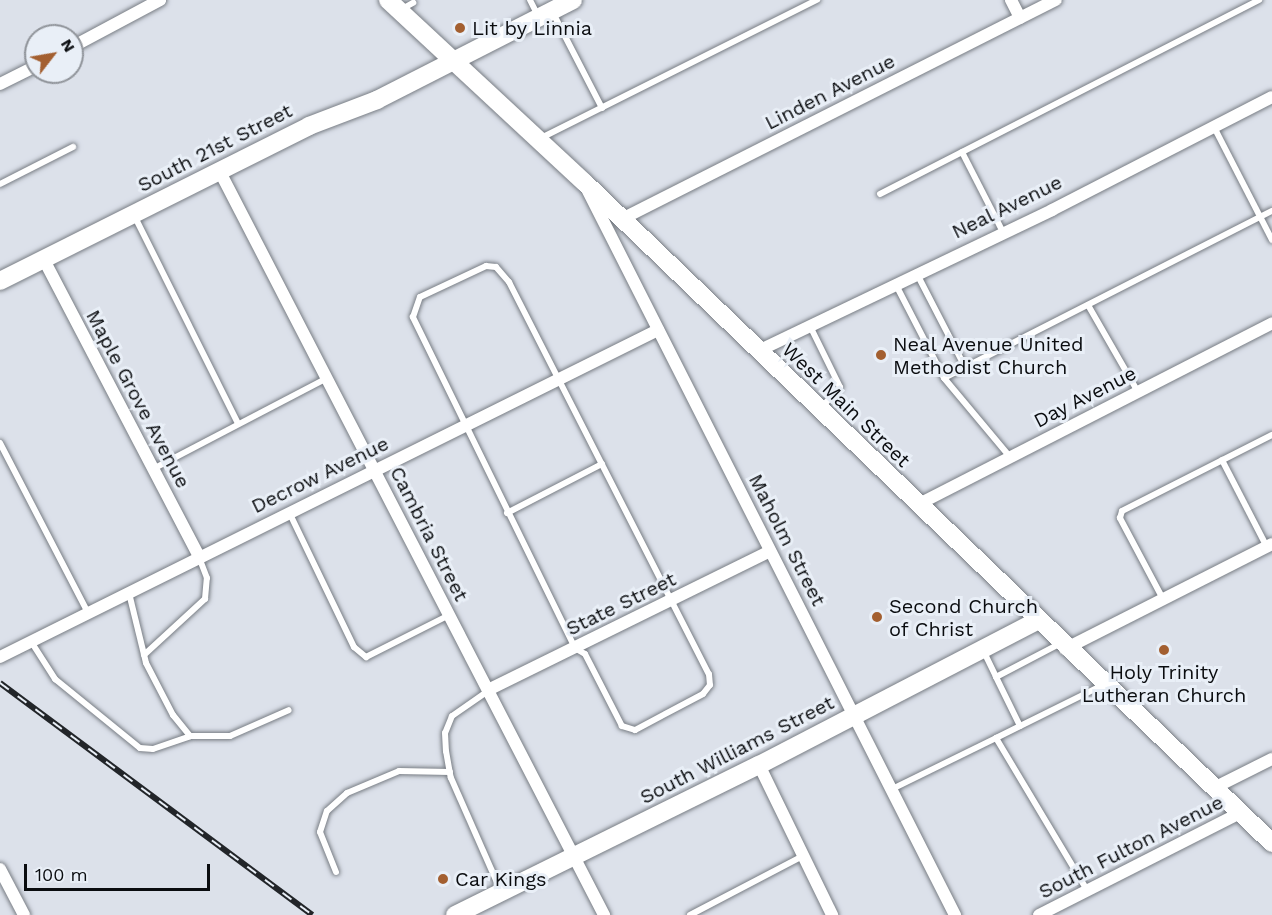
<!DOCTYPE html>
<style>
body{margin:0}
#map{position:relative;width:1272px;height:915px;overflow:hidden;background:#dce1ea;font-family:"Work Sans",sans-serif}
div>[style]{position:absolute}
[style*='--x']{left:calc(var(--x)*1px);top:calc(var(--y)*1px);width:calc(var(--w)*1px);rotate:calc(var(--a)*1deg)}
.roads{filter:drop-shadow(0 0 2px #787d84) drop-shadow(0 0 2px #787d84)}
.lane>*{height:6px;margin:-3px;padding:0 3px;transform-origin:3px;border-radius:3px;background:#fff}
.street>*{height:12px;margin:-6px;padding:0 6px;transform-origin:6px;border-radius:6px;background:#fff}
.secondary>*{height:18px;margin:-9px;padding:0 9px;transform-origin:9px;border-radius:9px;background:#fff}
.rail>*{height:6px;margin-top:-3px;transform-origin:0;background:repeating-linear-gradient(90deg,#e9eff7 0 11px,#222529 0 22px);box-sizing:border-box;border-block:2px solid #222529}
.dots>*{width:16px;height:16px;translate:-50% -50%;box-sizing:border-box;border:3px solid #e9eff7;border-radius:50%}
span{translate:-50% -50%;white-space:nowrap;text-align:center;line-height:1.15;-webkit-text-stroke:6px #e9eff7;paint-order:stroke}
.poi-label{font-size:20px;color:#0a0c0f}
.left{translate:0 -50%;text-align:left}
.street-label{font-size:20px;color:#0a0c0f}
.north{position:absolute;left:24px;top:24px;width:60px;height:60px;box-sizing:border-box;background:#e9eff7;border:2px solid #90949a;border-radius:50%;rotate:59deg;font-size:16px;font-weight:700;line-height:24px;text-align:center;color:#0a0c0f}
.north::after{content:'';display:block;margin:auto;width:21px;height:27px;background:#a35f30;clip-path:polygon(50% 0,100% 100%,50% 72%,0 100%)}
.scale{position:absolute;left:24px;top:864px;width:186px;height:27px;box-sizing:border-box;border:3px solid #0a0c0f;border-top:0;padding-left:8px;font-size:18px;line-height:21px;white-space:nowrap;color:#0a0c0f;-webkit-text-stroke:4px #e9eff7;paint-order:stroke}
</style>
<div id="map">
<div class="roads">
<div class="lane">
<div style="--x:530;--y:0;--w:18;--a:63"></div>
<div style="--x:402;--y:9;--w:13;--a:-29"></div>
<div style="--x:553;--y:13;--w:107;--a:62.7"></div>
<div style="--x:1214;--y:127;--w:127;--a:62.8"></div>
<div style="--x:541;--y:138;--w:309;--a:-26.6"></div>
<div style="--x:962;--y:152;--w:90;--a:62.9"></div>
<div style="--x:0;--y:184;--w:82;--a:-26.9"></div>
<div style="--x:880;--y:194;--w:426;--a:-27.1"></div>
<div style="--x:134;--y:215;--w:233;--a:63.5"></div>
<div style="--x:486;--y:266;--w:10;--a:6"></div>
<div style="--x:496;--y:267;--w:20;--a:49"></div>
<div style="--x:509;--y:282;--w:440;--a:63"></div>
<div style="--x:709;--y:674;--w:11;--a:85"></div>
<div style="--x:710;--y:685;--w:11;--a:128"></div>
<div style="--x:703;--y:694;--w:77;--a:152.1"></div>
<div style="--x:635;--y:730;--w:14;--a:-163"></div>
<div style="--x:622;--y:726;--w:81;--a:-117.2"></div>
<div style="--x:585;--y:654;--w:12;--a:-149"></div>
<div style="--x:575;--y:648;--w:369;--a:-116.1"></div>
<div style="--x:413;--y:317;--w:21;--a:-71"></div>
<div style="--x:420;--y:297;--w:73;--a:-25.2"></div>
<div style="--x:917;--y:274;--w:105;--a:62.7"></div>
<div style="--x:895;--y:283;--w:107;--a:62.7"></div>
<div style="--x:944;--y:378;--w:103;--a:50.1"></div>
<div style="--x:1088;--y:305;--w:100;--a:60.1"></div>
<div style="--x:810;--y:326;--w:68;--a:63.8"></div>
<div style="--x:840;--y:387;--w:27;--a:132"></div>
<div style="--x:944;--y:378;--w:368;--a:-27"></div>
<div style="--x:0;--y:443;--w:191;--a:62.6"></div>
<div style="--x:1222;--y:460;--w:98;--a:62.7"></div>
<div style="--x:153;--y:469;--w:196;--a:-27.6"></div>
<div style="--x:289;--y:512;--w:150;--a:64.3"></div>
<div style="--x:354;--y:647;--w:16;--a:40"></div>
<div style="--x:366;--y:657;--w:93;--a:-26.8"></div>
<div style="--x:507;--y:513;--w:107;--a:-27.3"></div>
<div style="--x:129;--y:593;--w:72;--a:76.3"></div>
<div style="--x:146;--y:663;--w:59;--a:62.6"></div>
<div style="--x:173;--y:715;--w:27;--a:51"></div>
<div style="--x:190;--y:736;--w:40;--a:0"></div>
<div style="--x:230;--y:736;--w:64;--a:-23.8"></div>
<div style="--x:1163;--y:599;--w:92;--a:-118"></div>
<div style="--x:1120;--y:518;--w:7;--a:-74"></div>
<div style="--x:1122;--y:511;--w:168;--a:-26.9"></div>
<div style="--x:32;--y:643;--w:43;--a:57.4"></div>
<div style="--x:55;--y:679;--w:109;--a:39.1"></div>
<div style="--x:140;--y:748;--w:13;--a:4"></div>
<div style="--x:153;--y:749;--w:39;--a:-19"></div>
<div style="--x:983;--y:650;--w:30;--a:64"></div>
<div style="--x:144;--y:655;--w:83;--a:-42.6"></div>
<div style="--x:205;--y:599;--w:21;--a:-85"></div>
<div style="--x:207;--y:578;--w:22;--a:-111"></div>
<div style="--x:488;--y:691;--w:44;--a:145.2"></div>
<div style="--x:452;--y:716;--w:18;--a:112"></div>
<div style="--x:445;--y:733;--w:18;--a:87"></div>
<div style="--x:446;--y:751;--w:27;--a:80"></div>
<div style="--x:451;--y:778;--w:121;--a:66.2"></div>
<div style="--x:1020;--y:726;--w:55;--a:-116.1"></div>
<div style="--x:996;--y:677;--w:71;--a:-27.6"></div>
<div style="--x:996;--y:738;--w:119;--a:-26.4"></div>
<div style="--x:892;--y:789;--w:116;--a:-26.1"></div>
<div style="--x:996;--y:738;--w:177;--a:59.1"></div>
<div style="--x:336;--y:872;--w:43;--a:-111.8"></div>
<div style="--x:320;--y:832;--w:22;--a:-72"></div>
<div style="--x:327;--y:811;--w:27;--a:-42"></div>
<div style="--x:347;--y:793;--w:56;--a:-22.9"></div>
<div style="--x:399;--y:771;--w:51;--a:1.1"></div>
<div style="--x:690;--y:915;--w:127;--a:-27.6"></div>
</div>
<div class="street">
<div style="--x:1011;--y:0;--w:20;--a:63"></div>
<div style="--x:72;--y:47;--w:100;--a:-28.1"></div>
<div style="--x:0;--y:84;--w:40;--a:-26.6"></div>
<div style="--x:219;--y:170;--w:839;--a:62.67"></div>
<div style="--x:588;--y:191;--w:812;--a:63.12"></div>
<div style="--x:622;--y:219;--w:486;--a:-26.8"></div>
<div style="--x:43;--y:258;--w:337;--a:62.4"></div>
<div style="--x:758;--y:351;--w:326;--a:-25.6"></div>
<div style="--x:1052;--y:210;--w:247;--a:-27.2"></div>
<div style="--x:917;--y:505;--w:399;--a:-27.1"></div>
<div style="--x:1065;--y:649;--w:232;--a:-26.9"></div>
<div style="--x:0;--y:657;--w:735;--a:-26.43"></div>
<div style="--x:488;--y:690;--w:314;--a:-26.2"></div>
<div style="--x:759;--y:765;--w:167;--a:64"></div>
<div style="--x:1214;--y:788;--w:65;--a:-26.6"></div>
<div style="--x:0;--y:869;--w:52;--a:62.4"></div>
<div style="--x:1039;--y:915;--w:225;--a:-26.9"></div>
</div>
<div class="secondary">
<div style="--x:388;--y:0;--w:267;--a:42.9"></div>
<div style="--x:584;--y:182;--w:954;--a:43.85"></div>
<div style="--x:0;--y:281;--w:346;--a:-26.6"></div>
<div style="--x:309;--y:126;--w:73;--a:-20.9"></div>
<div style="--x:377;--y:100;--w:220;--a:-27"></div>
<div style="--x:455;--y:915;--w:339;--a:-26.3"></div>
<div style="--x:759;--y:765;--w:313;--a:-27.4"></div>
</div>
</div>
<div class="rail">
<div style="--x:0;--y:683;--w:389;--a:36.6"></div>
</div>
<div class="dots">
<div style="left:460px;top:28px;background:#a35f30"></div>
<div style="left:881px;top:355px;background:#a35f30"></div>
<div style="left:877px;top:617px;background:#a35f30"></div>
<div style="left:1164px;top:650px;background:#a35f30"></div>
<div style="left:443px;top:879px;background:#a35f30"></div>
</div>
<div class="poi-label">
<span class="left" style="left:472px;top:28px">Lit by Linnia</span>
<span class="left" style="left:893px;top:356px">Neal Avenue United<br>Methodist Church</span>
<span class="left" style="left:889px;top:618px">Second Church<br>of Christ</span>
<span style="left:1164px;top:684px">Holy Trinity<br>Lutheran Church</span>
<span class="left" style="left:455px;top:879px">Car Kings</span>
</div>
<div class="street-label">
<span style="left:830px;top:92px;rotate:-27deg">Linden Avenue</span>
<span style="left:215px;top:148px;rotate:-27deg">South 21st Street</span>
<span style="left:1007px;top:207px;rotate:-26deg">Neal Avenue</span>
<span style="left:1085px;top:397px;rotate:-27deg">Day Avenue</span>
<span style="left:138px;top:399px;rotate:62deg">Maple Grove Avenue</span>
<span style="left:846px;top:405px;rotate:44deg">West Main Street</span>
<span style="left:320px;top:475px;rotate:-26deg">Decrow Avenue</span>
<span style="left:429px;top:534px;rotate:63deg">Cambria Street</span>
<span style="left:787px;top:540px;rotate:63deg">Maholm Street</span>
<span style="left:621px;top:604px;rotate:-26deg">State Street</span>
<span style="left:737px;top:750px;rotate:-27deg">South Williams Street</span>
<span style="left:1131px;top:847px;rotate:-27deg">South Fulton Avenue</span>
</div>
<div class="north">N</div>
<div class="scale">100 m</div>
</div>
